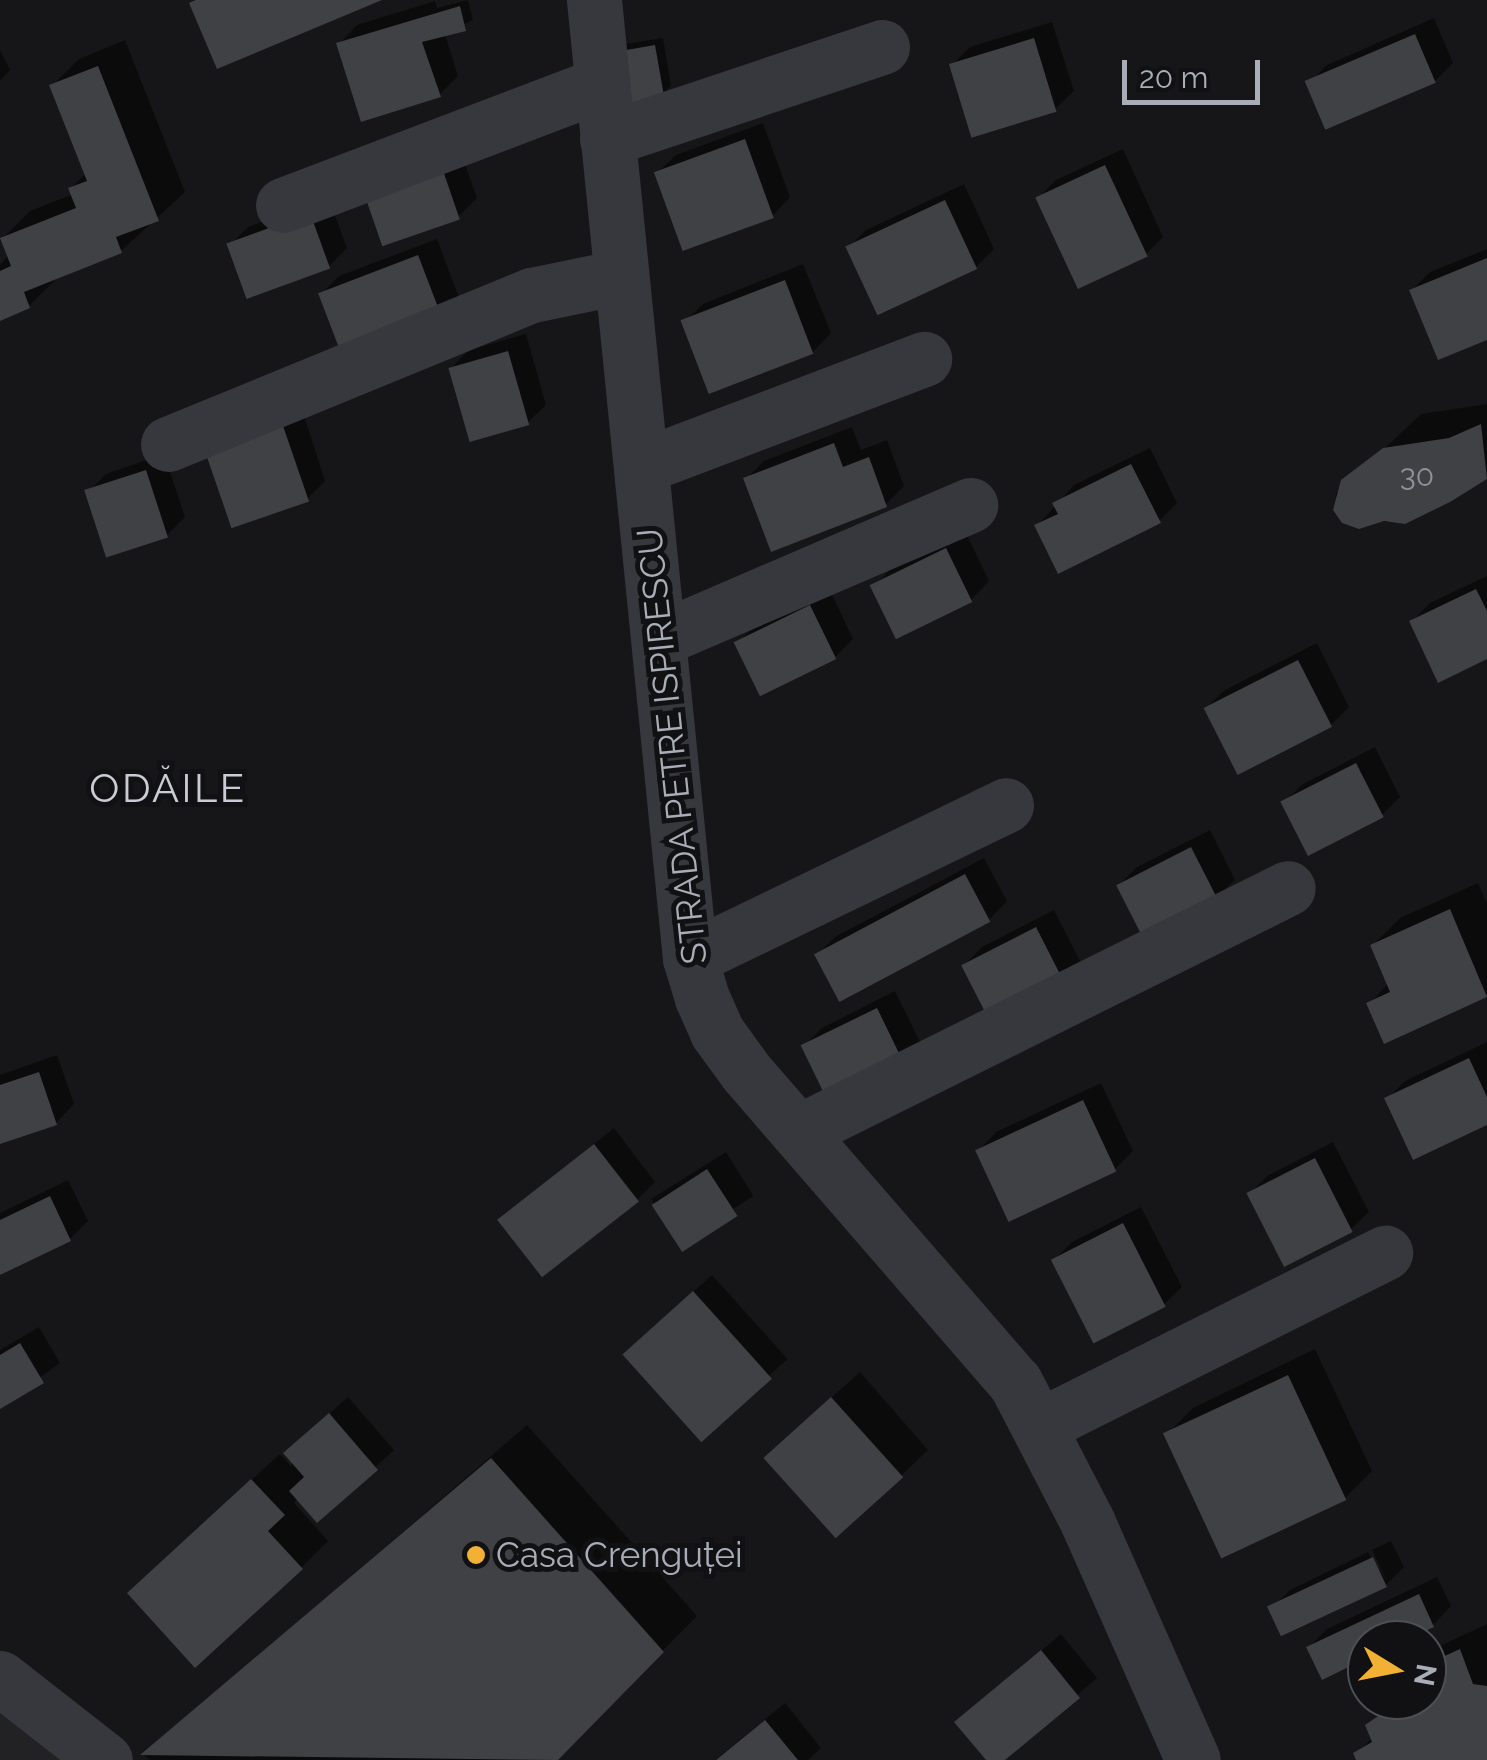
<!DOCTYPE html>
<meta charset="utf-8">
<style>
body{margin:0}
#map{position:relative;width:1487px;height:1760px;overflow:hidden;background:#161618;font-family:Raleway,sans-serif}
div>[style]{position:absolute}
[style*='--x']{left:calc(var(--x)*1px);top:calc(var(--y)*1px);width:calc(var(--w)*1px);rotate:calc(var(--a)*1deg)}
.built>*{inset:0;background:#222225}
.shadow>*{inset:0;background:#0007;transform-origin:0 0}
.building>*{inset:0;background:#404145;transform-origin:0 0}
.minor>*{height:55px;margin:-27.5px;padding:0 27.5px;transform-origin:27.5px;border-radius:27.5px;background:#37383d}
.dots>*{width:28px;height:28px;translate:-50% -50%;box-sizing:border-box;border:5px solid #111113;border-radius:50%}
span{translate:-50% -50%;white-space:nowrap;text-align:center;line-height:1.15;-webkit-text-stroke:10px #111113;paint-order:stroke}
.number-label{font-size:30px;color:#8e929b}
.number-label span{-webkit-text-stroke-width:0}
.street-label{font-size:35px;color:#a8adb8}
.poi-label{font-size:35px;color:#a8adb8}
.left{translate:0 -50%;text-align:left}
.quarter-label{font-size:40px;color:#c9ccd4;letter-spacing:2.5px}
.north{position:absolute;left:1347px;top:1620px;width:100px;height:100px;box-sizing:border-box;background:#111113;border:2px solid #4d4f55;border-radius:50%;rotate:100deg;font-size:28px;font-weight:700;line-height:40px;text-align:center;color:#a8adb8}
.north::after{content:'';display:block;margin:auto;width:35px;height:45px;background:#f2b134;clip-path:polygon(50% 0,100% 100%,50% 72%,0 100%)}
.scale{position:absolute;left:1122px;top:60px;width:138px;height:45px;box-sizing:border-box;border:5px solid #a8adb8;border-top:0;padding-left:12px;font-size:30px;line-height:35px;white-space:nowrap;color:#a8adb8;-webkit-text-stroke:8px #111113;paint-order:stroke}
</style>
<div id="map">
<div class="built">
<div style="clip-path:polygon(0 1711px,61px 1760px,0 1760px)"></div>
</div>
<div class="shadow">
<div style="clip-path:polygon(468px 0,473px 20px,445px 34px,458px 76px,440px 94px,339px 44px,357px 25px,435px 1px,437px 8px)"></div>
<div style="clip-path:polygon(1434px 18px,1453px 63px,1435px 81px,1309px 83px,1327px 65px)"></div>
<div style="clip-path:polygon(1052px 22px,1074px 91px,1055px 109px,952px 65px,970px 47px)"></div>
<div style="clip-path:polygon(663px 38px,671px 86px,663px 94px,624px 100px,625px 44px)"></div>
<div style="clip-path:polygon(125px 40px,185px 192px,121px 251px,56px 279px,29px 306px,0 313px,0 265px,9px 255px,3px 238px,30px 211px,73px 194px,71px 188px,86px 173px,52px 86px,79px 59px)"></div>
<div style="clip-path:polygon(0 50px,10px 70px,0 81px)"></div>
<div style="clip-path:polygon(763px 123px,790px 197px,772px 216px,657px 173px,676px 155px)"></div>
<div style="clip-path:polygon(457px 142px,477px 198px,459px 216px,384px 169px)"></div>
<div style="clip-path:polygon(1123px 149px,1163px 237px,1145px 255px,1038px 198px,1056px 180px)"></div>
<div style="clip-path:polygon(964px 184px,994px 249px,976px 267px,848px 248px,866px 230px)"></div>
<div style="clip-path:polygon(328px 197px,347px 248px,329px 266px,230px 245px,248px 227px)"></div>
<div style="clip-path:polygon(437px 239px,461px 303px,443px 321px,321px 294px,339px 276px)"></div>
<div style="clip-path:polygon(1487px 249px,1487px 338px,1412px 290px,1430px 272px)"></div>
<div style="clip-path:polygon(803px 264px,831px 333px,813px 352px,684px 322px,703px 304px)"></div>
<div style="clip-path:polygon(526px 334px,546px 405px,527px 423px,451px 368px,469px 350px)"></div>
<div style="clip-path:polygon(1487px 404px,1487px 477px,1404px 522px,1344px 521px,1336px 494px,1421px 414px)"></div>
<div style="clip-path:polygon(301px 406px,325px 481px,307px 499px,225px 431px)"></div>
<div style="clip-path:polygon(852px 427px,861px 450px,887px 440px,904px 486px,886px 504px,772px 548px,746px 479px,764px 461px)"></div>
<div style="clip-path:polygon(1150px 448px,1177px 503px,1159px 521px,1037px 526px,1074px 485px)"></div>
<div style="clip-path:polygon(164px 454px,185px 517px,167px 535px,88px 492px,106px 474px)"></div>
<div style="clip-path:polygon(965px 531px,989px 581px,971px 600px,899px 636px,874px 586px,892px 568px)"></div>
<div style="clip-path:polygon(1487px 576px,1487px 656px,1412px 621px,1430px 603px)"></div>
<div style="clip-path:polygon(829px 588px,853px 639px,835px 657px,763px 693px,737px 643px,756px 625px)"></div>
<div style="clip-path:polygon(1317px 643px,1349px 707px,1331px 725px,1206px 708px,1225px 690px)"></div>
<div style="clip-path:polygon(1375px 747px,1400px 797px,1382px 815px,1284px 802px,1303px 784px)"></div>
<div style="clip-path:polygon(1210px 830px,1235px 880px,1216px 898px,1119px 885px,1137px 867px)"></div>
<div style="clip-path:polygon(984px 858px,1007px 901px,989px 920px,840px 998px,817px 955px,835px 937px)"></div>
<div style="clip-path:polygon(1478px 883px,1487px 904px,1487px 994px,1385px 1040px,1369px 1004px,1389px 983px,1373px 945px,1400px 918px)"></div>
<div style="clip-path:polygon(1054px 910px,1080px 961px,1061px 979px,964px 965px,982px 947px)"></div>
<div style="clip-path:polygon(895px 991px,920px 1042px,902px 1060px,804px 1046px,822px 1028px)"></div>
<div style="clip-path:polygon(1487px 1042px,1487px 1122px,1387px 1099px,1405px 1081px)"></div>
<div style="clip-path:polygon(57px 1055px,74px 1104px,56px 1123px,0 1142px,0 1075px)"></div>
<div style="clip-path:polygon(1101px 1083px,1133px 1151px,1115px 1169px,978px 1151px,996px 1132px)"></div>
<div style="clip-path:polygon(614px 1128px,655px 1182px,637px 1200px,499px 1220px)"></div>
<div style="clip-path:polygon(1333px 1142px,1369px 1212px,1350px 1230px,1249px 1194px,1267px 1176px)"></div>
<div style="left:726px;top:1152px;width:52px;height:88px;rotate:58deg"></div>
<div style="clip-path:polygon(68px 1180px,88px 1221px,70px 1239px,0 1272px,0 1213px)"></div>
<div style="clip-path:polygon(1141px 1207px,1182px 1287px,1163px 1305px,1054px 1260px,1072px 1242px)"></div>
<div style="left:712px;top:1275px;width:113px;height:118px;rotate:48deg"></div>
<div style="clip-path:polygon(39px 1327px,60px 1363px,0 1406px,0 1350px)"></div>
<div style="clip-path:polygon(1315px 1349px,1372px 1471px,1345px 1498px,1166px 1435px,1193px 1408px)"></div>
<div style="clip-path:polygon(860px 1372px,928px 1450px,901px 1476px,794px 1431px)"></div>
<div style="clip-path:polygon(348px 1397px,394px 1450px,317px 1520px,298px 1498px,294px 1503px,328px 1541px,301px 1568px,157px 1566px,280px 1454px,291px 1466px,305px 1435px)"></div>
<div style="clip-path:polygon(527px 1425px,697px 1616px,555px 1760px,150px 1760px,144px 1755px)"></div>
<div style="clip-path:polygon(1391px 1541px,1404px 1567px,1386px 1585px,1272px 1608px,1290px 1590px,1368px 1552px,1387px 1581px,1372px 1550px)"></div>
<div style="clip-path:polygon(1437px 1577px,1451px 1606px,1433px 1625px,1400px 1640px,1367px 1640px,1367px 1655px,1309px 1647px,1327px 1629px)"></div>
<div style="clip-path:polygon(1487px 1624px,1487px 1760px,1359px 1760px,1356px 1754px,1373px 1737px,1368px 1726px,1388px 1706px,1384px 1700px,1427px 1700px,1427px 1652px)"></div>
<div style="clip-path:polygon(1061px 1634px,1097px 1678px,1001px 1760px,989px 1760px,958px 1722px)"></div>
<div style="clip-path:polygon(785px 1703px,821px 1748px,808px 1760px,715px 1760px)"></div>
</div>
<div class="building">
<div style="clip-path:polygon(196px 0,382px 0,217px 69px,189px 3px)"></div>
<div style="clip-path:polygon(460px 6px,466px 31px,422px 42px,441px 97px,361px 122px,336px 43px)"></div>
<div style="left:1415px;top:34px;width:53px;height:120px;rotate:67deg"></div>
<div style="left:1034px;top:38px;width:77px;height:89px;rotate:73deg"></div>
<div style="left:655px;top:45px;width:53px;height:42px;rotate:80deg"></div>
<div style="clip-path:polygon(98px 66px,159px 221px,116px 237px,122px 253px,24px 292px,30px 308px,0 321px,0 271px,11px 266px,0 238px,76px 208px,68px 188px,87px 181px,49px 85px)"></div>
<div style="left:745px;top:139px;width:84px;height:97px;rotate:70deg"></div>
<div style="left:439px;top:159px;width:64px;height:82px;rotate:71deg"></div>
<div style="left:1105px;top:165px;width:101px;height:77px;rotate:65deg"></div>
<div style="left:945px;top:200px;width:76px;height:110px;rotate:65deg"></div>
<div style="left:310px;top:213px;width:59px;height:89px;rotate:70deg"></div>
<div style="left:418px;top:255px;width:73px;height:107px;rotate:69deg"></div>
<div style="clip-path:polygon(1487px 258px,1487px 340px,1438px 360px,1409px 290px)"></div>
<div style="left:785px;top:280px;width:79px;height:112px;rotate:69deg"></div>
<div style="left:508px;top:351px;width:77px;height:62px;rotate:74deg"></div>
<div style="left:282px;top:423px;width:83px;height:82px;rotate:71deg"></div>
<div style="clip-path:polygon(1481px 424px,1487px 479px,1450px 502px,1405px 524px,1384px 521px,1359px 529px,1342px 523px,1333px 510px,1341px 480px,1383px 448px,1449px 438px)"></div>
<div style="clip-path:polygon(834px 443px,843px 467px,869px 457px,887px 507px,771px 552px,743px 478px)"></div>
<div style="clip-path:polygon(1131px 464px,1161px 523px,1058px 574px,1034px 525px,1058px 514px,1052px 503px)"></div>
<div style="left:146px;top:470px;width:71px;height:65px;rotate:72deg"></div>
<div style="left:946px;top:548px;width:60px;height:85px;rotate:64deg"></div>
<div style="clip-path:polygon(1476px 589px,1487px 611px,1487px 659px,1438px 683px,1409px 621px)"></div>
<div style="left:810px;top:605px;width:60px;height:85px;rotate:64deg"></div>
<div style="left:1298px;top:660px;width:75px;height:106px;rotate:63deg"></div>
<div style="left:1356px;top:763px;width:61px;height:85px;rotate:63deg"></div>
<div style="left:1191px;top:847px;width:59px;height:84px;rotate:63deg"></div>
<div style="left:965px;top:874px;width:54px;height:171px;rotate:62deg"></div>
<div style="clip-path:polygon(1450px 909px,1487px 997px,1384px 1044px,1366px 1003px,1390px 992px,1370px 945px)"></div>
<div style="left:1036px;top:927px;width:60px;height:84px;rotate:63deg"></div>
<div style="left:877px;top:1008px;width:60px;height:85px;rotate:64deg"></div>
<div style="clip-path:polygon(1469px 1058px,1487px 1097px,1487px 1125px,1413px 1160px,1384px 1098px)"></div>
<div style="clip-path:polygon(39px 1072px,57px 1125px,0 1144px,0 1085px)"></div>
<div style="left:1083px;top:1100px;width:79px;height:119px;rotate:65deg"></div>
<div style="left:594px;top:1144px;width:73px;height:123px;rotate:52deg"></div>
<div style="left:1315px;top:1158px;width:83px;height:77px;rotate:63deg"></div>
<div style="left:707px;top:1169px;width:56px;height:66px;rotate:57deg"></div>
<div style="clip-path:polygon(50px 1196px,71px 1241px,0 1275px,0 1220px)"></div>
<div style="left:1123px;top:1223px;width:94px;height:81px;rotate:63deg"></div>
<div style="left:693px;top:1291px;width:118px;height:95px;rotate:48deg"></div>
<div style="clip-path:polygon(20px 1343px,44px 1383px,0 1409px,0 1355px)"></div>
<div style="left:1288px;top:1375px;width:138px;height:138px;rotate:65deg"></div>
<div style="left:831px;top:1397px;width:108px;height:91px;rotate:48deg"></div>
<div style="clip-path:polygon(329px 1413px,378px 1470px,317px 1523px,289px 1491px,304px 1477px,283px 1453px)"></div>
<div style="clip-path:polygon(491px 1458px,664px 1652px,558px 1760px,140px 1755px)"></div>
<div style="clip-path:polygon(251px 1479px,285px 1515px,268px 1531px,303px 1569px,195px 1668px,127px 1593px)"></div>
<div style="left:1373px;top:1557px;width:33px;height:117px;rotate:65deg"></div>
<div style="clip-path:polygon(1419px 1594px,1434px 1627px,1406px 1640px,1367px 1640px,1367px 1658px,1322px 1680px,1306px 1647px)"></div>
<div style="clip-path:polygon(1460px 1649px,1473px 1684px,1487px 1686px,1487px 1760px,1356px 1760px,1353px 1753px,1372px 1742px,1365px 1725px,1387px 1710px,1381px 1700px,1427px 1700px,1427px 1664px)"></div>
<div style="clip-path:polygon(1041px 1650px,1080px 1698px,1005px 1760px,986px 1760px,954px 1722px)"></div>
<div style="clip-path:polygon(765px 1720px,798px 1760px,716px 1760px)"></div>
</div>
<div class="minor">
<div style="--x:594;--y:0;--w:963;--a:84.28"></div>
<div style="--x:690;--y:958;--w:42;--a:73.3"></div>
<div style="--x:702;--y:998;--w:37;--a:66"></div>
<div style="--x:717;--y:1032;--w:49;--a:54.1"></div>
<div style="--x:746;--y:1072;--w:410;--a:49.1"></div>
<div style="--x:1015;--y:1382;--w:157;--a:62.6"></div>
<div style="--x:1087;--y:1521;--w:261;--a:66.1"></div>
<div style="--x:607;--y:139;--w:290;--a:-18.5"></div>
<div style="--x:283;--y:205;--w:340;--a:-20.8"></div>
<div style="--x:168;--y:444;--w:393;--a:-22.3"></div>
<div style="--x:532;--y:295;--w:89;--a:-11.7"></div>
<div style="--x:642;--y:466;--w:302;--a:-20.8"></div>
<div style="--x:659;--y:639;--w:339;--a:-23.3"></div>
<div style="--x:690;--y:958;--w:351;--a:-25.8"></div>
<div style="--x:798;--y:1132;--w:547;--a:-26.47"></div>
<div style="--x:1041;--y:1425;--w:385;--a:-26.6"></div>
<div style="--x:0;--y:1678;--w:133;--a:38"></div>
</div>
<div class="dots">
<div style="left:476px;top:1555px;background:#f2b134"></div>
</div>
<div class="number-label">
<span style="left:1417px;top:476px">30</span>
</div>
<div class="street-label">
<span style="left:672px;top:746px;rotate:-96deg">STRADA PETRE ISPIRESCU</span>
</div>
<div class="poi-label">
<span class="left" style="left:496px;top:1555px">Casa Crenguței</span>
</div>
<div class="quarter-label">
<span style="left:168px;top:788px">ODĂILE</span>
</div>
<div class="north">N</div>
<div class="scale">20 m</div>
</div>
